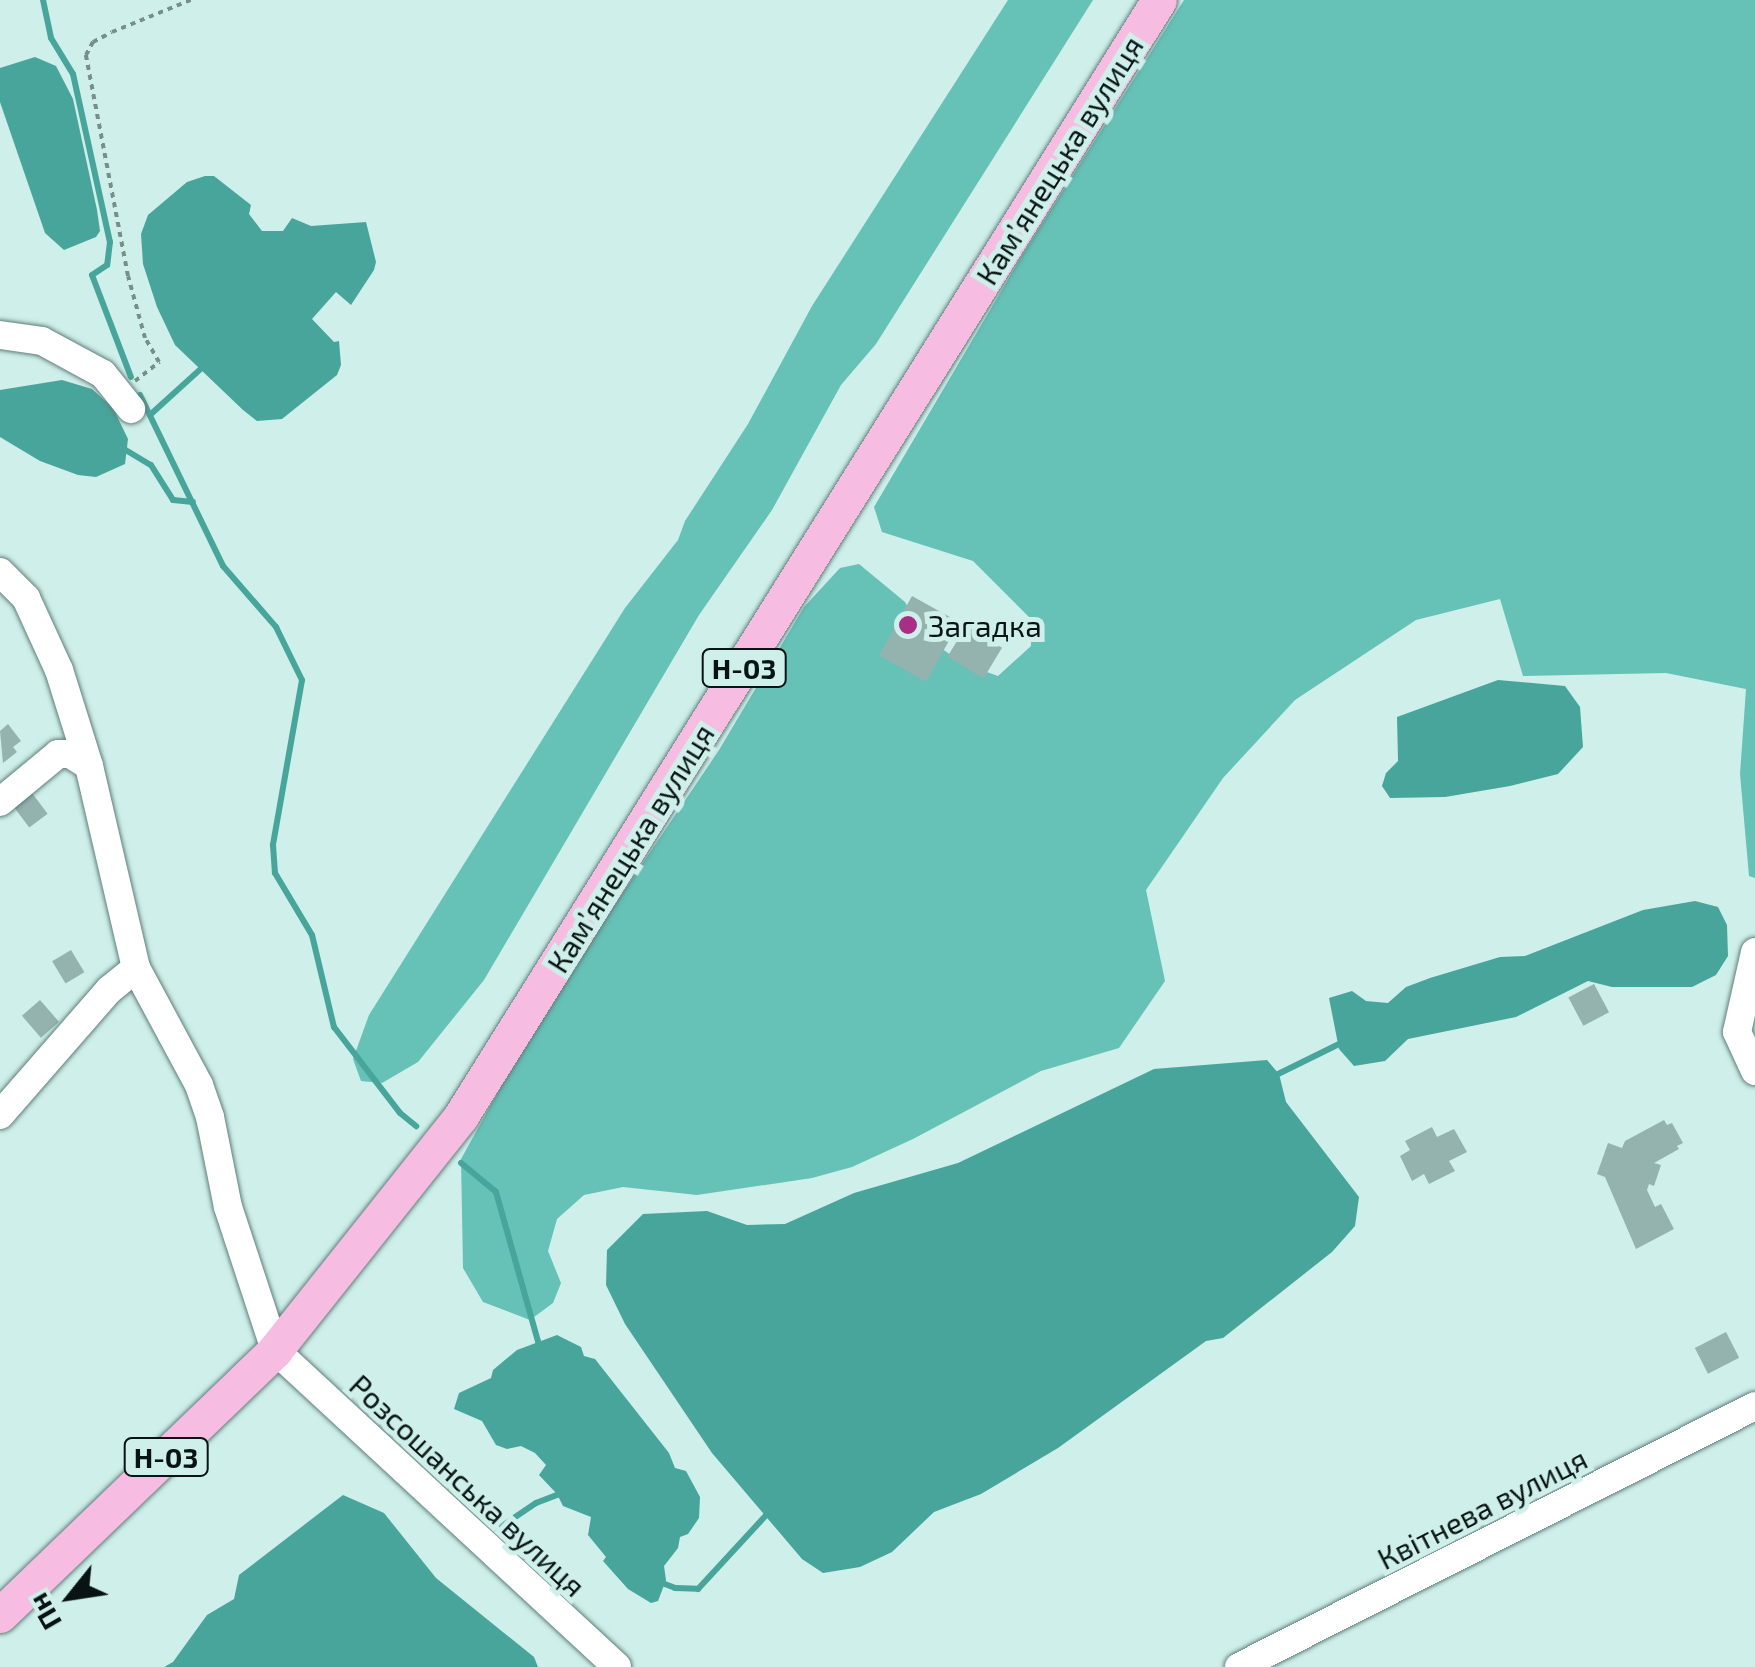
<!DOCTYPE html>
<meta charset="utf-8">
<style>
body{margin:0}
#map{position:relative;width:1755px;height:1667px;overflow:hidden;background:#ceefea;font-family:"Exo 2",sans-serif}
div>[style]{position:absolute}
[style*='--x']{left:calc(var(--x)*1px);top:calc(var(--y)*1px);width:calc(var(--w)*1px);rotate:calc(var(--a)*1deg)}
.forest>*{inset:0;background:#66c1b6}
.water>*{inset:0;background:#48a59b}
.stream>*{height:6px;margin:-3px;padding:0 3px;transform-origin:3px;border-radius:3px;background:#48a59b}
.building>*{inset:0;background:#94b3af;transform-origin:0 0}
.path>*{height:4px;margin-top:-2px;transform-origin:0;background:repeating-linear-gradient(90deg,#778e8b 0 5px,transparent 0 10px)}
.roads{filter:drop-shadow(0 0 2px #607e7a) drop-shadow(0 0 2px #607e7a)}
.minor>*{height:28px;margin:-14px;padding:0 14px;transform-origin:14px;border-radius:14px;background:#fff}
.major>*{height:35px;margin:-17.5px;padding:0 17.5px;transform-origin:17.5px;border-radius:17.5px;background:#f6bce1}
.dots>*{width:28px;height:28px;translate:-50% -50%;box-sizing:border-box;border:5px solid #ceefea;border-radius:50%}
span{translate:-50% -50%;white-space:nowrap;text-align:center;line-height:1.15;-webkit-text-stroke:10px #ceefea;paint-order:stroke}
.shield-label span{padding:2px 8px;background:#ceefea;border:2px solid;border-radius:8px;-webkit-text-stroke-width:0}
.shield-label{font-size:28px;color:#081413;font-weight:700}
.street-label{font-size:30px;color:#081413}
.poi-label{font-size:30px;color:#081413}
.left{translate:0 -50%;text-align:left}
.north{position:absolute;left:20px;top:1547px;width:100px;height:100px;-webkit-text-stroke:8px #ceefea;paint-order:stroke;rotate:240deg;font-size:28px;font-weight:700;line-height:40px;text-align:center;color:#081413}
.north::after{content:'';display:block;margin:auto;width:35px;height:45px;background:#081413;clip-path:polygon(50% 0,100% 100%,50% 72%,0 100%)}
</style>
<div id="map">
<div class="forest">
<div style="clip-path:polygon(1008px 0,1093px 0,876px 344px,841px 385px,772px 510px,699px 615px,484px 980px,418px 1062px,382px 1083px,361px 1081px,353px 1059px,369px 1015px,625px 608px,678px 540px,685px 521px,748px 424px,812px 306px)"></div>
<div style="clip-path:polygon(1184px 0,1755px 0,1755px 878px,1749px 876px,1740px 774px,1746px 689px,1666px 673px,1523px 676px,1500px 599px,1416px 620px,1295px 700px,1223px 778px,1146px 890px,1165px 981px,1119px 1048px,1041px 1071px,913px 1139px,852px 1167px,812px 1178px,697px 1195px,623px 1187px,584px 1195px,557px 1219px,548px 1251px,561px 1283px,553px 1303px,530px 1320px,483px 1302px,463px 1268px,461px 1159px,541px 1014px,719px 750px,804px 607px,840px 568px,859px 564px,905px 602px,925px 637px,964px 664px,998px 676px,1031px 646px,1031px 619px,973px 561px,882px 532px,874px 507px,1023px 254px)"></div>
</div>
<div class="water">
<div style="clip-path:polygon(35px 57px,56px 66px,73px 99px,97px 210px,100px 231px,96px 237px,64px 250px,45px 233px,0 102px,0 68px)"></div>
<div style="clip-path:polygon(205px 176px,214px 176px,251px 205px,249px 214px,262px 231px,283px 231px,292px 218px,311px 226px,366px 222px,376px 262px,374px 270px,351px 305px,336px 292px,312px 319px,334px 342px,339px 341px,341px 365px,337px 375px,282px 419px,257px 421px,243px 410px,175px 345px,157px 307px,143px 264px,141px 234px,148px 215px,187px 182px)"></div>
<div style="clip-path:polygon(62px 380px,92px 389px,113px 408px,128px 439px,125px 464px,96px 477px,78px 475px,40px 461px,0 437px,0 390px)"></div>
<div style="clip-path:polygon(1498px 680px,1565px 686px,1580px 707px,1583px 747px,1558px 774px,1510px 786px,1445px 797px,1390px 798px,1382px 786px,1386px 773px,1398px 761px,1397px 717px)"></div>
<div style="clip-path:polygon(1695px 901px,1718px 907px,1727px 925px,1728px 956px,1716px 975px,1692px 987px,1612px 987px,1588px 981px,1516px 1017px,1408px 1039px,1385px 1061px,1354px 1066px,1339px 1049px,1329px 998px,1352px 991px,1366px 1001px,1388px 1003px,1406px 987px,1430px 978px,1500px 957px,1525px 956px,1643px 910px)"></div>
<div style="clip-path:polygon(1267px 1060px,1279px 1074px,1286px 1102px,1359px 1197px,1355px 1226px,1332px 1252px,1223px 1338px,1206px 1341px,1058px 1448px,981px 1494px,934px 1512px,892px 1552px,860px 1567px,823px 1573px,802px 1559px,712px 1453px,625px 1324px,606px 1285px,607px 1250px,643px 1214px,707px 1211px,747px 1225px,785px 1224px,854px 1193px,958px 1163px,1154px 1069px)"></div>
<div style="clip-path:polygon(557px 1335px,581px 1347px,584px 1356px,595px 1359px,669px 1453px,675px 1468px,686px 1471px,700px 1497px,699px 1518px,688px 1534px,680px 1537px,678px 1548px,664px 1566px,666px 1580px,658px 1601px,651px 1603px,628px 1589px,603px 1561px,606px 1557px,588px 1535px,591px 1517px,563px 1506px,557px 1494px,539px 1475px,546px 1465px,535px 1453px,521px 1446px,507px 1449px,496px 1445px,482px 1421px,454px 1409px,459px 1393px,491px 1378px,493px 1370px,517px 1350px)"></div>
<div style="clip-path:polygon(343px 1495px,384px 1513px,436px 1578px,534px 1657px,538px 1667px,164px 1667px,173px 1662px,207px 1615px,234px 1599px,239px 1575px)"></div>
</div>
<div class="stream">
<div style="--x:43;--y:0;--w:39;--a:78"></div>
<div style="--x:51;--y:38;--w:42;--a:58.6"></div>
<div style="--x:73;--y:74;--w:172;--a:77.6"></div>
<div style="--x:110;--y:242;--w:23;--a:97"></div>
<div style="--x:107;--y:265;--w:18;--a:146"></div>
<div style="--x:92;--y:275;--w:109;--a:69.1"></div>
<div style="--x:140;--y:395;--w:190;--a:64.1"></div>
<div style="--x:223;--y:566;--w:81;--a:49"></div>
<div style="--x:276;--y:627;--w:59;--a:63.9"></div>
<div style="--x:302;--y:680;--w:168;--a:100"></div>
<div style="--x:273;--y:845;--w:28;--a:86"></div>
<div style="--x:275;--y:873;--w:72;--a:59.2"></div>
<div style="--x:312;--y:935;--w:95;--a:76.6"></div>
<div style="--x:334;--y:1027;--w:108;--a:52.5"></div>
<div style="--x:400;--y:1113;--w:21;--a:39"></div>
<div style="--x:151;--y:414;--w:72;--a:-42.2"></div>
<div style="--x:124;--y:449;--w:31;--a:31"></div>
<div style="--x:151;--y:465;--w:41;--a:57.8"></div>
<div style="--x:173;--y:500;--w:20;--a:6"></div>
<div style="--x:1272;--y:1077;--w:77;--a:-26.2"></div>
<div style="--x:461;--y:1163;--w:45;--a:39.6"></div>
<div style="--x:496;--y:1192;--w:163;--a:74.3"></div>
<div style="--x:502;--y:1526;--w:41;--a:-34.1"></div>
<div style="--x:536;--y:1503;--w:31;--a:-21"></div>
<div style="--x:657;--y:1581;--w:19;--a:21"></div>
<div style="--x:675;--y:1588;--w:23;--a:2"></div>
<div style="--x:698;--y:1589;--w:105;--a:-47.3"></div>
</div>
<div class="building">
<div style="left:912px;top:596px;width:54px;height:68px;rotate:29deg"></div>
<div style="left:966px;top:626px;width:42px;height:36px;rotate:31deg"></div>
<div style="clip-path:polygon(8px 724px,21px 741px,13px 747px,17px 752px,3px 763px,0 731px)"></div>
<div style="left:32px;top:793px;width:26px;height:23px;rotate:53deg"></div>
<div style="left:71px;top:950px;width:26px;height:22px;rotate:59deg"></div>
<div style="left:1594px;top:984px;width:32px;height:29px;rotate:62deg"></div>
<div style="left:40px;top:1000px;width:29px;height:24px;rotate:49deg"></div>
<div style="clip-path:polygon(1664px 1120px,1667px 1125px,1672px 1123px,1683px 1143px,1677px 1146px,1679px 1149px,1654px 1163px,1661px 1165px,1654px 1186px,1649px 1184px,1647px 1190px,1655px 1207px,1661px 1204px,1674px 1229px,1636px 1249px,1605px 1177px,1597px 1174px,1608px 1143px,1622px 1148px,1625px 1141px)"></div>
<div style="clip-path:polygon(1432px 1127px,1437px 1137px,1454px 1129px,1467px 1152px,1449px 1161px,1455px 1171px,1429px 1184px,1424px 1174px,1412px 1181px,1400px 1156px,1410px 1150px,1405px 1141px)"></div>
<div style="left:1726px;top:1332px;width:29px;height:35px;rotate:63deg"></div>
</div>
<div class="path">
<div style="--x:135;--y:381;--w:31;--a:-38"></div>
<div style="--x:159;--y:362;--w:28;--a:-120"></div>
<div style="--x:145;--y:338;--w:64;--a:-105.3"></div>
<div style="--x:128;--y:276;--w:225;--a:-100.8"></div>
<div style="--x:86;--y:55;--w:15;--a:-62"></div>
<div style="--x:93;--y:42;--w:21;--a:-28"></div>
<div style="--x:112;--y:32;--w:85;--a:-22.1"></div>
</div>
<div class="roads">
<div class="minor">
<div style="--x:0;--y:335;--w:42;--a:8.1"></div>
<div style="--x:42;--y:341;--w:69;--a:28.4"></div>
<div style="--x:103;--y:374;--w:45;--a:51.3"></div>
<div style="--x:0;--y:572;--w:37;--a:45"></div>
<div style="--x:26;--y:598;--w:79;--a:65.4"></div>
<div style="--x:59;--y:670;--w:101;--a:72.6"></div>
<div style="--x:89;--y:766;--w:207;--a:76.9"></div>
<div style="--x:136;--y:968;--w:133;--a:61.7"></div>
<div style="--x:199;--y:1085;--w:34;--a:71"></div>
<div style="--x:210;--y:1117;--w:92;--a:78.7"></div>
<div style="--x:228;--y:1207;--w:151;--a:71.8"></div>
<div style="--x:275;--y:1350;--w:466;--a:42.8"></div>
<div style="--x:0;--y:802;--w:75;--a:-39.6"></div>
<div style="--x:58;--y:754;--w:12;--a:0"></div>
<div style="--x:70;--y:754;--w:22;--a:32"></div>
<div style="--x:1755;--y:952;--w:82;--a:102.7"></div>
<div style="--x:1737;--y:1032;--w:43;--a:65.2"></div>
<div style="--x:0;--y:1115;--w:166;--a:-48.9"></div>
<div style="--x:109;--y:990;--w:35;--a:-39"></div>
<div style="--x:1239;--y:1667;--w:578;--a:-26.83"></div>
</div>
<div class="major">
<div style="--x:0;--y:1615;--w:382;--a:-43.9"></div>
<div style="--x:275;--y:1350;--w:299;--a:-51.5"></div>
<div style="--x:461;--y:1116;--w:1316;--a:-57.98"></div>
</div>
</div>
<div class="dots">
<div style="left:908px;top:625px;background:#a82f84"></div>
</div>
<div class="shield-label">
<span style="left:744px;top:668px">Н-03</span>
<span style="left:166px;top:1457px">Н-03</span>
</div>
<div class="street-label">
<span style="left:1059px;top:160px;rotate:-58deg">Камʼянецька вулиця</span>
<span style="left:630px;top:848px;rotate:-58deg">Камʼянецька вулиця</span>
<span style="left:468px;top:1485px;rotate:43deg">Розсошанська вулиця</span>
<span style="left:1482px;top:1508px;rotate:-27deg">Квітнева вулиця</span>
</div>
<div class="poi-label">
<span class="left" style="left:928px;top:625px">Загадка</span>
</div>
<div class="north">Пн</div>
</div>
